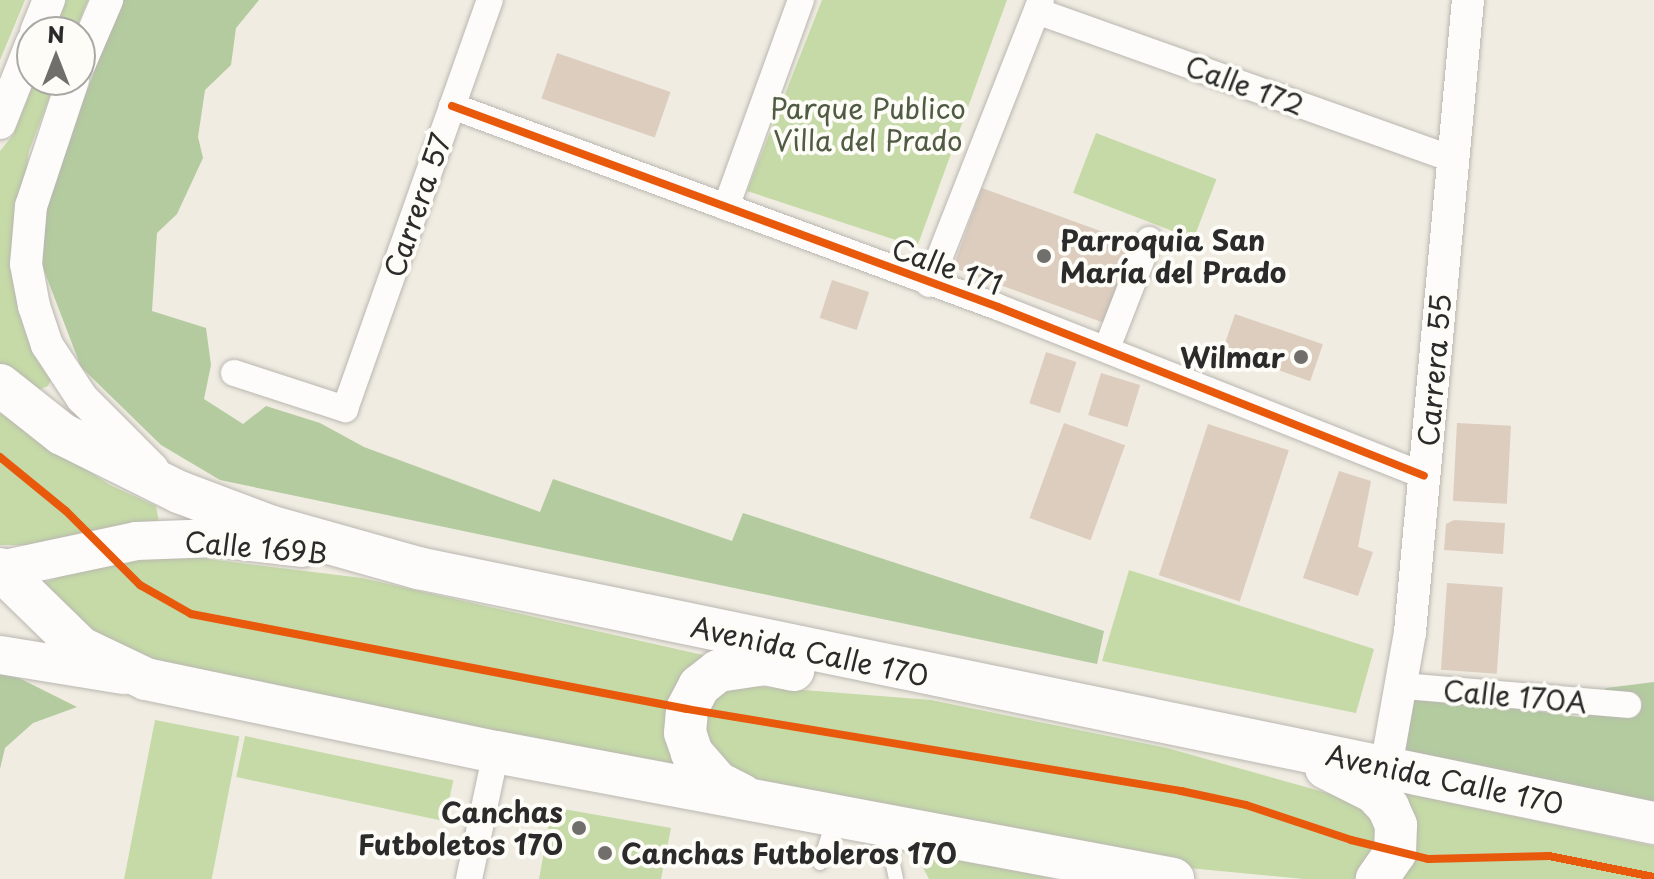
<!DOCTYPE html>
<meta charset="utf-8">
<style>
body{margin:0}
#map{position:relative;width:1654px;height:879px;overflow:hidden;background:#f0ece2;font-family:"Playpen Sans",sans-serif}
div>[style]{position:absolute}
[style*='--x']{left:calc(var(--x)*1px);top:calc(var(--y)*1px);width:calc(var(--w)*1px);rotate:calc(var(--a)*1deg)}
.green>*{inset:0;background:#c5daa7;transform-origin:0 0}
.forest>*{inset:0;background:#b3cb9f}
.building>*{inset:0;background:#ddcdbf;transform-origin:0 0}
.roads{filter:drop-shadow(0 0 2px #b9b7b0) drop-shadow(0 0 2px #b9b7b0)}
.service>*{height:14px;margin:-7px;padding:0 7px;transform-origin:7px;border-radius:7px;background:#fdfcfb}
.minor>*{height:26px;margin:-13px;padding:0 13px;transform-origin:13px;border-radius:13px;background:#fdfcfb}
.tertiary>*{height:32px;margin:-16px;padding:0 16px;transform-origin:16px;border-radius:16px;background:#fdfcfb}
.secondary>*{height:38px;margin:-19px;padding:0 19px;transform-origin:19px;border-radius:19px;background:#fdfcfb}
.primary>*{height:42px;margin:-21px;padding:0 21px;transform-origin:21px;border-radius:21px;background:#fdfcfb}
.cycleway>*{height:8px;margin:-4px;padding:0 4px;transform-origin:4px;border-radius:4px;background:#e8590c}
.dots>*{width:22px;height:22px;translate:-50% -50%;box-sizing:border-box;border:4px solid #fdfcf7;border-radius:50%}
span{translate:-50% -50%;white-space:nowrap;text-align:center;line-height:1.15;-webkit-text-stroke:8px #fdfcf7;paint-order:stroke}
.street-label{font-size:28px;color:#2b2b2b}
.park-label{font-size:28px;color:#4f5b42}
.poi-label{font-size:28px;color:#2b2b2b;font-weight:700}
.left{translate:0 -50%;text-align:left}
.right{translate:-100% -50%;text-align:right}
.north{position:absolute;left:16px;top:16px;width:80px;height:80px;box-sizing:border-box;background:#fdfcf7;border:2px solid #a9a8a5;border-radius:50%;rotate:0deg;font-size:22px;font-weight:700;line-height:32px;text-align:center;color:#2b2b2b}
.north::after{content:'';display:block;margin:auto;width:28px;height:36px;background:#706f6b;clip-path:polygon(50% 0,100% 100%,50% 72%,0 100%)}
</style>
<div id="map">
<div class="green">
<div style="clip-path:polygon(0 0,25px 0,0 60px)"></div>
<div style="clip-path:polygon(66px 0,88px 0,75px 32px,54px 32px)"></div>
<div style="clip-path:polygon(822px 0,1007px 0,917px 247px,747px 191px)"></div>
<div style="clip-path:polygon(35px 80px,56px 80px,29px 151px,18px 228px,54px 373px,48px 386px,36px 391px,0 370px,0 151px,13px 135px)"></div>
<div style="left:1096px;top:133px;width:129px;height:64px;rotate:21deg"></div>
<div style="clip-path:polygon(0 413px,110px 485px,156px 506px,159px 522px,58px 545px,0 545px)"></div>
<div style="clip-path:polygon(160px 553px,362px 578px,703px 655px,684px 772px,268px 692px,115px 649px,43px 590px,44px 583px,73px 571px)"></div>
<div style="clip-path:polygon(1129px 570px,1374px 649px,1356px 713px,1102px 661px)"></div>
<div style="clip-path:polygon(725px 684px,931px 700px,1167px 748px,1345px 798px,1367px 811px,1377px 833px,1369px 869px,1354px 879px,1304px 879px,1189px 868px,753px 784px,705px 753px,705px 703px)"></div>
<div style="left:155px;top:720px;width:86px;height:163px;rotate:11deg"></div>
<div style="left:245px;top:736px;width:213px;height:42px;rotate:12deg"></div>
<div style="clip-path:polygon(1405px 793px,1654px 846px,1654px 879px,1395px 879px,1399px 795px)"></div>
<div style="clip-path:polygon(552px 807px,671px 828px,661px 879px,539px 879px)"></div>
<div style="clip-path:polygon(925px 853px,1056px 879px,929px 879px,921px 864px)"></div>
</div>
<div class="forest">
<div style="clip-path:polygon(121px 0,259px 0,236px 28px,231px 65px,205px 90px,198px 137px,203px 158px,177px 214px,157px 233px,152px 311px,206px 328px,211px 365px,204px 399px,243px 424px,266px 406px,320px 423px,364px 447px,540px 512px,553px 479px,732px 541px,743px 513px,1104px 631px,1097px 664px,220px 480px,161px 445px,81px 367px,42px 265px,46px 200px)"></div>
<div style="clip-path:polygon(0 674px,19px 678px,77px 707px,33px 723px,5px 748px,0 769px)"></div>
<div style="clip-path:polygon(1654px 682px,1654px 815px,1396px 758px,1412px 694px,1579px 717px,1606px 688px)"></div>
</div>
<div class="building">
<div style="left:557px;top:53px;width:120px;height:48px;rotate:19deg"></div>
<div style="left:982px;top:188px;width:164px;height:85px;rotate:20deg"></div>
<div style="left:832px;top:280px;width:39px;height:40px;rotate:18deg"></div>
<div style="left:1235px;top:314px;width:93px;height:39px;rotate:19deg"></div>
<div style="left:1046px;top:352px;width:32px;height:54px;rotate:18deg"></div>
<div style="left:1101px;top:373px;width:41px;height:44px;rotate:17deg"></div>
<div style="left:1064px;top:423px;width:65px;height:101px;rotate:20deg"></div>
<div style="left:1457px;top:423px;width:54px;height:78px;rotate:3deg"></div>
<div style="left:1208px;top:424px;width:85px;height:159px;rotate:18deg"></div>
<div style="clip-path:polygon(1339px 471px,1371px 481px,1358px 547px,1373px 552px,1358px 596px,1303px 578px)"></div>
<div style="clip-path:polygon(1454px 520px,1505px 523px,1503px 554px,1444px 550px,1446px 524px)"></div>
<div style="left:1447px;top:583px;width:56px;height:87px;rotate:4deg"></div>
</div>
<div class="roads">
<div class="service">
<div style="--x:886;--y:831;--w:49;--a:78.2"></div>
<div style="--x:820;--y:863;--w:47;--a:-72.7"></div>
</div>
<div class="minor">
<div style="--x:1037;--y:11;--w:442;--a:19.6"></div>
<div style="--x:452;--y:106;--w:582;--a:20.21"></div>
<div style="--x:998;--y:307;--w:458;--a:21.6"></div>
<div style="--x:726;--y:207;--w:220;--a:-70.1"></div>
<div style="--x:929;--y:284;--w:305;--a:-68.5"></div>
<div style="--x:1107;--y:348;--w:116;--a:-68.7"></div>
<div style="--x:234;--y:373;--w:117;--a:18"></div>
<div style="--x:345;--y:409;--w:434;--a:-70.5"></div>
<div style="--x:1403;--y:686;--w:226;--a:4.8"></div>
<div style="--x:469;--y:879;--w:130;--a:-78"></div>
</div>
<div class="tertiary">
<div style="--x:36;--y:32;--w:35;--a:-68"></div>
<div style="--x:80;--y:63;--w:69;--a:-66.8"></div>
<div style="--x:73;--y:80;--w:133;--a:108.4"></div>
<div style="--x:31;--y:206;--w:58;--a:94.9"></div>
<div style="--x:26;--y:264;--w:43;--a:79.2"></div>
<div style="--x:34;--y:306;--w:41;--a:71.6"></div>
<div style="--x:47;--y:345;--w:64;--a:56.6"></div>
<div style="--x:82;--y:398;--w:100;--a:45"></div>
<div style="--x:0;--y:123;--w:87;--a:-68.4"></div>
<div style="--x:1386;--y:767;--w:137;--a:-79.9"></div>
<div style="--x:1410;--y:632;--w:635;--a:-84.76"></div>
</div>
<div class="secondary">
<div style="--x:0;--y:570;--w:139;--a:-12"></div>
<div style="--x:136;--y:541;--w:79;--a:-2.2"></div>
<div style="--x:215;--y:538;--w:87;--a:6.6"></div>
<div style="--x:0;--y:655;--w:126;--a:9.2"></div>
</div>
<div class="primary">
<div style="--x:0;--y:385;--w:79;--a:38.3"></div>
<div style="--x:62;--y:434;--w:131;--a:26.4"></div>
<div style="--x:179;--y:492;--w:99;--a:20.6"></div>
<div style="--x:272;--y:527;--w:152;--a:15.7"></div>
<div style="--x:418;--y:568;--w:1262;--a:11.66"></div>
<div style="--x:0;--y:569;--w:113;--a:44.3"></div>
<div style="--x:81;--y:648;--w:72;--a:25.5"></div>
<div style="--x:146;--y:679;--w:358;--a:11.8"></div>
<div style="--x:496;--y:752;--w:689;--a:10.62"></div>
<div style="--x:1326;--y:768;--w:54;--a:26.6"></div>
<div style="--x:1374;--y:792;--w:21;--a:47"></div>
<div style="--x:1388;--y:807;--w:20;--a:66"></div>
<div style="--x:1396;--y:825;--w:28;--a:92"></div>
<div style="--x:1395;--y:853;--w:32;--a:125"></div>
<div style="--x:742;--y:795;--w:27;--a:-153"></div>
<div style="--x:718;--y:783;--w:40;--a:-131"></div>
<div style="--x:692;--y:753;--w:21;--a:-109"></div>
<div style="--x:685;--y:733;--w:24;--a:-85"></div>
<div style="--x:687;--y:709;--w:26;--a:-62"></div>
<div style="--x:699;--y:686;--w:24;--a:-38"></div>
<div style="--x:718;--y:671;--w:48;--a:-8.5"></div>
<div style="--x:765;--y:664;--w:29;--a:12"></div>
</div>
</div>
<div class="cycleway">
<div style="--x:452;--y:106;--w:582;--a:20.21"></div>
<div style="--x:998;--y:307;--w:458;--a:21.6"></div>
<div style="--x:0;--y:457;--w:85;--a:39.3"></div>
<div style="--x:66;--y:511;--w:105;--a:45"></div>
<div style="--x:140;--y:585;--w:59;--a:29.6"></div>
<div style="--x:191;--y:614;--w:505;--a:10.84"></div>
<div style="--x:687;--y:709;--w:501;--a:9.42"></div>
<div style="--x:1181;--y:791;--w:66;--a:12.2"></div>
<div style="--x:1246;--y:805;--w:111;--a:18.4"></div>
<div style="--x:1351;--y:840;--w:79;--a:13.9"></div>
<div style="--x:1428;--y:859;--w:121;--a:-1.4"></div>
<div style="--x:1549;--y:856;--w:107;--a:11.3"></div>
</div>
<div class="dots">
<div style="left:1044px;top:256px;background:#706f6b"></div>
<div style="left:1301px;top:357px;background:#706f6b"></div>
<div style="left:579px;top:828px;background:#706f6b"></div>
<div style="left:605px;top:853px;background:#706f6b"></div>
</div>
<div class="street-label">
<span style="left:1245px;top:85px;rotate:20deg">Calle 172</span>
<span style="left:417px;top:205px;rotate:-71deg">Carrera 57</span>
<span style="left:947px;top:266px;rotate:20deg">Calle 171</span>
<span style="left:1434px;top:370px;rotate:-85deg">Carrera 55</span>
<span style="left:256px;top:547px;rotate:5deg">Calle 169B</span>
<span style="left:810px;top:651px;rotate:12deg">Avenida Calle 170</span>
<span style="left:1515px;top:696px;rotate:5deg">Calle 170A</span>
<span style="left:1445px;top:779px;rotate:12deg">Avenida Calle 170</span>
</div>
<div class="park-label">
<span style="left:868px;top:124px">Parque Publico<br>Villa del Prado</span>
</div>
<div class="poi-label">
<span class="left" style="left:1060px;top:256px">Parroquia San<br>María del Prado</span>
<span class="right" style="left:1285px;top:357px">Wilmar</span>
<span class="right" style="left:563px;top:828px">Canchas<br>Futboletos 170</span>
<span class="left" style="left:621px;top:853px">Canchas Futboleros 170</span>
</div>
<div class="north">N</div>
</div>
